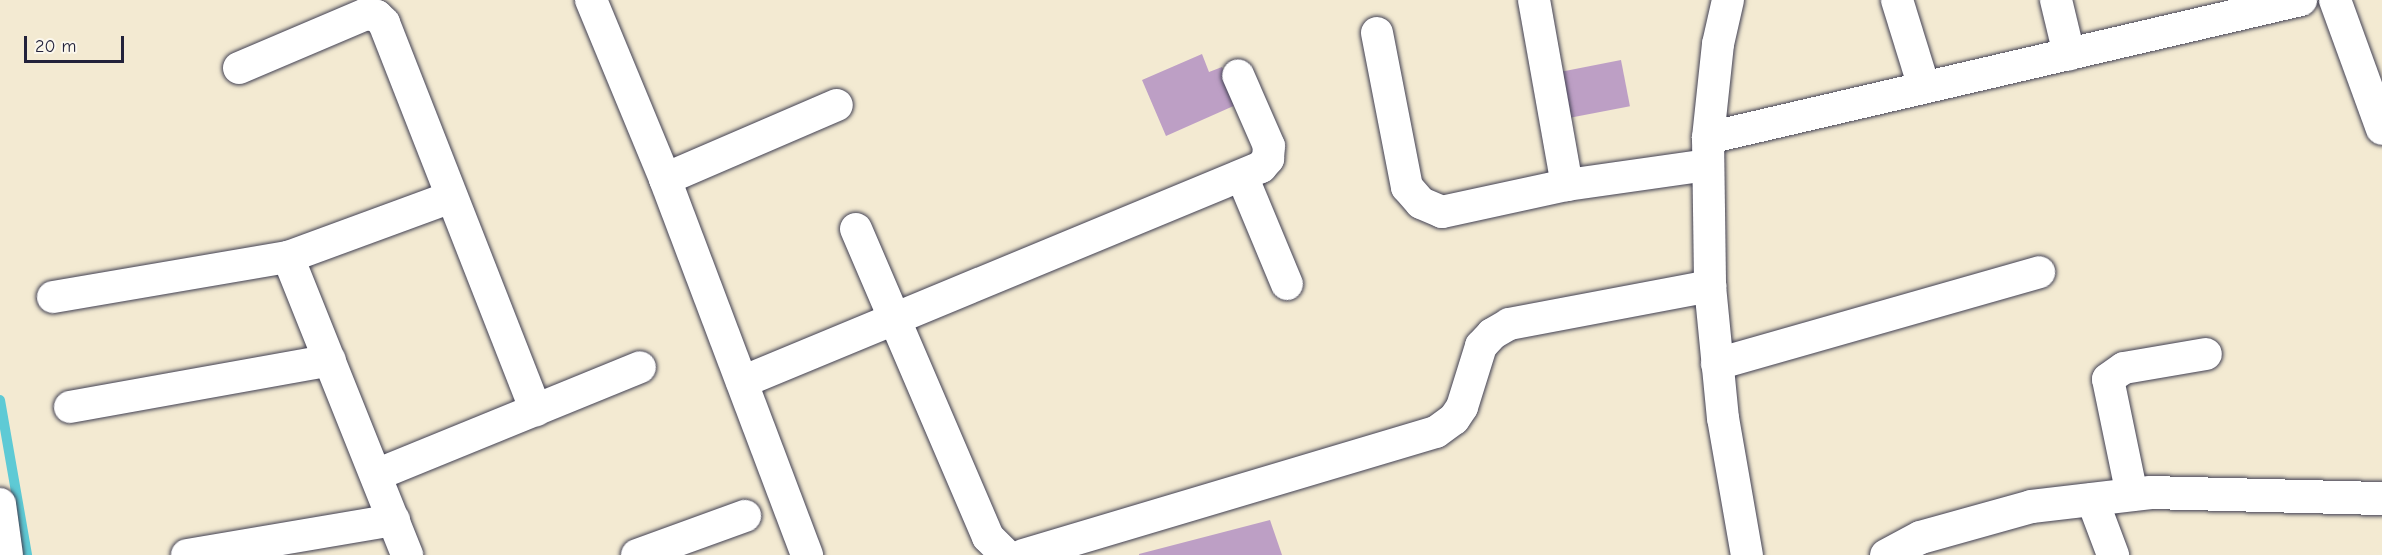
<!DOCTYPE html>
<style>
body{margin:0}
#map{position:relative;width:2382px;height:555px;overflow:hidden;background:#f3ead2;font-family:"Comic Neue",sans-serif}
div>[style]{position:absolute}
[style*='--x']{left:calc(var(--x)*1px);top:calc(var(--y)*1px);width:calc(var(--w)*1px);rotate:calc(var(--a)*1deg)}
.stream>*{height:10px;margin:-5px;padding:0 5px;transform-origin:5px;border-radius:5px;background:#5ecad5}
.building>*{inset:0;background:#bd9fc5;transform-origin:0 0}
.roads{filter:drop-shadow(0 0 2px #414052) drop-shadow(0 0 2px #414052)}
.minor>*{height:32px;margin:-16px;padding:0 16px;transform-origin:16px;border-radius:16px;background:#fff}
.tertiary>*{height:33px;margin:-16.5px;padding:0 16.5px;transform-origin:16.5px;border-radius:16.5px;background:#fff}
span{translate:-50% -50%;white-space:nowrap;text-align:center;line-height:1.15;-webkit-text-stroke:5px #fbf7ec;paint-order:stroke}
.scale{position:absolute;left:24px;top:36px;width:100px;height:27px;box-sizing:border-box;border:3px solid #22223b;border-top:0;padding-left:8px;font-size:18px;line-height:21px;white-space:nowrap;color:#22223b;-webkit-text-stroke:4px #fbf7ec;paint-order:stroke}
</style>
<div id="map">
<div class="stream">
<div style="--x:0;--y:400;--w:157;--a:80.1"></div>
</div>
<div class="building">
<div style="clip-path:polygon(1202px 54px,1209px 72px,1222px 67px,1238px 104px,1166px 136px,1142px 80px)"></div>
<div style="left:1621px;top:60px;width:47px;height:61px;rotate:79deg"></div>
<div style="clip-path:polygon(1270px 520px,1282px 555px,1139px 555px,1139px 554px)"></div>
</div>
<div class="roads">
<div class="minor">
<div style="--x:591;--y:0;--w:194;--a:67.5"></div>
<div style="--x:665;--y:179;--w:402;--a:69.3"></div>
<div style="--x:1534;--y:0;--w:188;--a:79.9"></div>
<div style="--x:1728;--y:0;--w:45;--a:102.8"></div>
<div style="--x:1718;--y:44;--w:95;--a:96.1"></div>
<div style="--x:1708;--y:138;--w:148;--a:89.2"></div>
<div style="--x:1710;--y:286;--w:133;--a:84.4"></div>
<div style="--x:1723;--y:418;--w:139;--a:80.1"></div>
<div style="--x:1897;--y:0;--w:91;--a:72.8"></div>
<div style="--x:2056;--y:0;--w:56;--a:76.5"></div>
<div style="--x:2335;--y:0;--w:137;--a:70"></div>
<div style="--x:1377;--y:33;--w:157;--a:79"></div>
<div style="--x:1407;--y:187;--w:21;--a:49"></div>
<div style="--x:1421;--y:203;--w:23;--a:23"></div>
<div style="--x:1442;--y:212;--w:128;--a:-12.2"></div>
<div style="--x:1567;--y:185;--w:142;--a:-8.1"></div>
<div style="--x:239;--y:68;--w:138;--a:-23"></div>
<div style="--x:366;--y:14;--w:11;--a:10"></div>
<div style="--x:377;--y:16;--w:10;--a:45"></div>
<div style="--x:384;--y:23;--w:416;--a:68.6"></div>
<div style="--x:1708;--y:138;--w:609;--a:-13.1"></div>
<div style="--x:1242;--y:176;--w:117;--a:67.4"></div>
<div style="--x:665;--y:179;--w:187;--a:-23.3"></div>
<div style="--x:856;--y:229;--w:335;--a:66.8"></div>
<div style="--x:988;--y:537;--w:25;--a:45"></div>
<div style="--x:288;--y:257;--w:174;--a:-20.2"></div>
<div style="--x:53;--y:297;--w:238;--a:-9.7"></div>
<div style="--x:288;--y:257;--w:321;--a:68.2"></div>
<div style="--x:1717;--y:364;--w:335;--a:-15.9"></div>
<div style="--x:742;--y:382;--w:562;--a:-22.5"></div>
<div style="--x:1261;--y:167;--w:11;--a:-49"></div>
<div style="--x:1268;--y:159;--w:13;--a:-86"></div>
<div style="--x:1269;--y:146;--w:77;--a:-113.6"></div>
<div style="--x:70;--y:407;--w:264;--a:-10.2"></div>
<div style="--x:376;--y:475;--w:285;--a:-22.2"></div>
<div style="--x:2132;--y:495;--w:118;--a:-101.7"></div>
<div style="--x:2108;--y:379;--w:19;--a:-35"></div>
<div style="--x:2124;--y:368;--w:83;--a:-9.7"></div>
<div style="--x:2092;--y:499;--w:60;--a:69.4"></div>
<div style="--x:0;--y:504;--w:51;--a:82.2"></div>
<div style="--x:187;--y:555;--w:210;--a:-9.6"></div>
<div style="--x:637;--y:555;--w:115;--a:-19.9"></div>
<div style="--x:1023;--y:555;--w:431;--a:-16.6"></div>
<div style="--x:1436;--y:432;--w:22;--a:-36"></div>
<div style="--x:1454;--y:419;--w:14;--a:-56"></div>
<div style="--x:1462;--y:407;--w:64;--a:-72.7"></div>
<div style="--x:1481;--y:346;--w:16;--a:-47"></div>
<div style="--x:1492;--y:334;--w:20;--a:-30"></div>
<div style="--x:1509;--y:324;--w:205;--a:-10.7"></div>
</div>
<div class="tertiary">
<div style="--x:1886;--y:555;--w:38;--a:-28"></div>
<div style="--x:1920;--y:537;--w:115;--a:-15.6"></div>
<div style="--x:2031;--y:506;--w:120;--a:-6.7"></div>
<div style="--x:2150;--y:492;--w:232;--a:1.5"></div>
</div>
</div>
<div class="scale">20 m</div>
</div>
